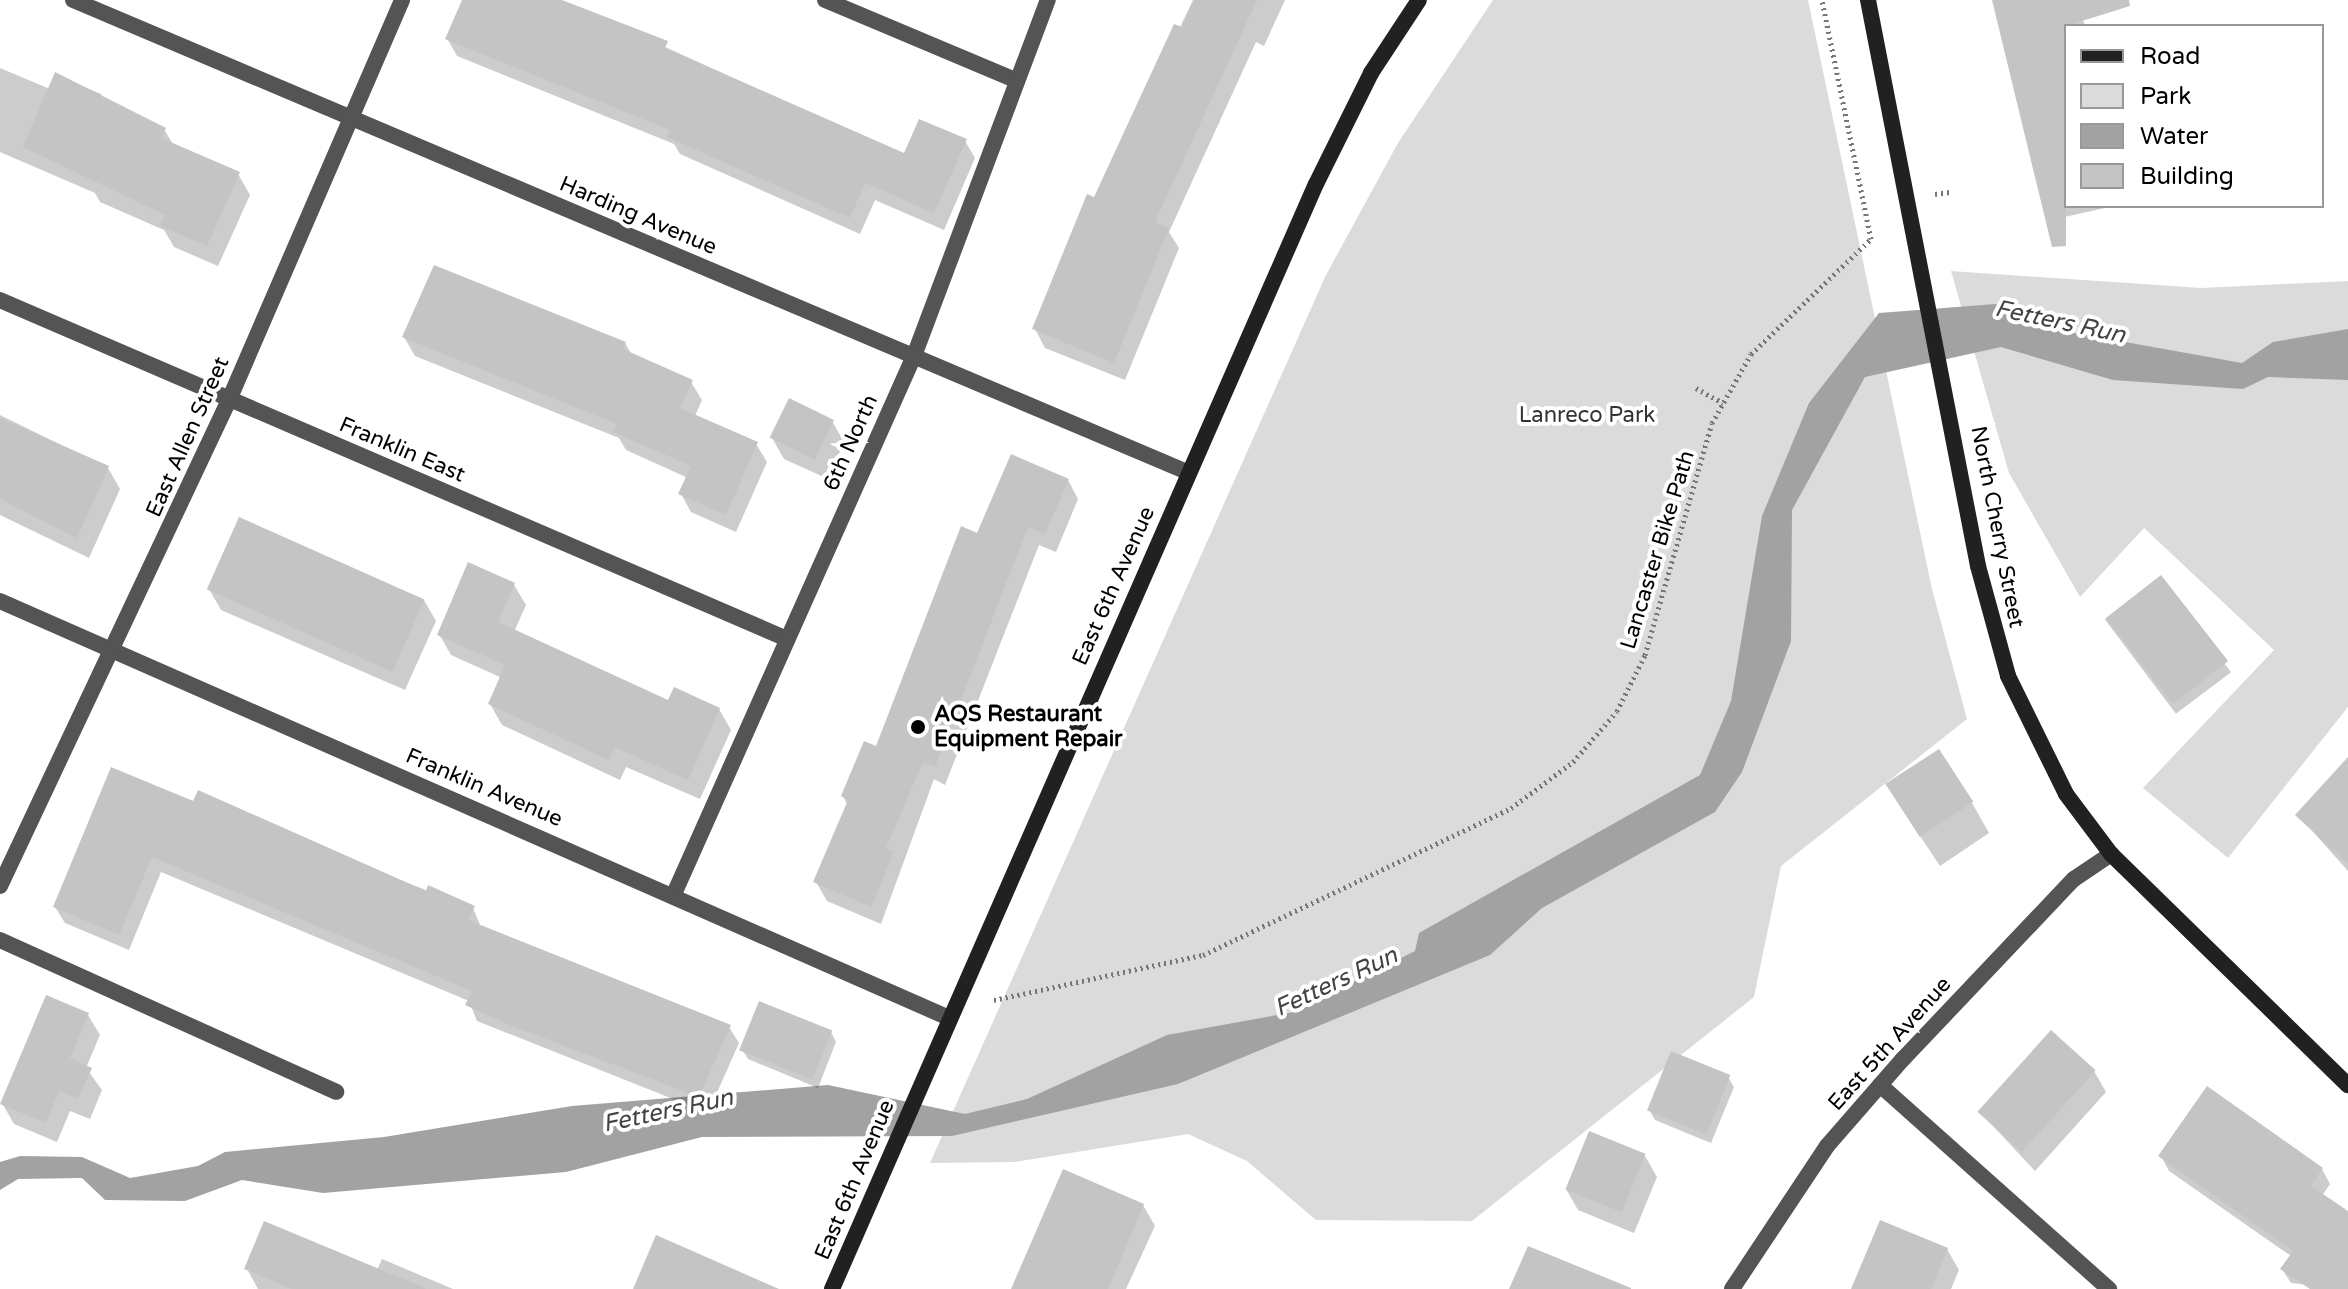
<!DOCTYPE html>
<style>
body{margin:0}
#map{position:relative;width:2348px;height:1289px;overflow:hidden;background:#fff;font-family:"Varela Round",sans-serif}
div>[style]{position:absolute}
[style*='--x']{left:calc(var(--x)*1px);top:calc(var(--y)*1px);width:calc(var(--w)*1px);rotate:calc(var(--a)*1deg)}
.green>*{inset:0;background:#dbdbdb}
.water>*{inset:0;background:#a2a2a2}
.shadow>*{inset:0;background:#0003;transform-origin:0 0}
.building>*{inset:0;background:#c4c4c4;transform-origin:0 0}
.path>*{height:5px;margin-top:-2.5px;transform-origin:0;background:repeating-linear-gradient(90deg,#767676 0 2px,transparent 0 6px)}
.lane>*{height:16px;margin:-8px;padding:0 8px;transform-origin:8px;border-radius:8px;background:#545454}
.street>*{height:16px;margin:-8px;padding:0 8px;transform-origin:8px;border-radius:8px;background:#545454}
.secondary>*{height:16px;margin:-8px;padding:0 8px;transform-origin:8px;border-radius:8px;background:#212121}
.dots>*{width:22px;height:22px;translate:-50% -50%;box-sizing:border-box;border:4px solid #fff;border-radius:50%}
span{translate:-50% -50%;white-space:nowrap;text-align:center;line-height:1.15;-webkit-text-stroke:8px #fff;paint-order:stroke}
.street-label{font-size:22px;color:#000}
.park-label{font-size:22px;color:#323232}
.poi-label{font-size:22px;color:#000;font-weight:700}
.left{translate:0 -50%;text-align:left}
.water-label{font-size:24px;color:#434343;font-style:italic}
.legend{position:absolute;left:2064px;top:24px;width:260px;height:184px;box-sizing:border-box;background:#fff;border:2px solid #999;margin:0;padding:10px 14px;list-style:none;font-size:24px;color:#000}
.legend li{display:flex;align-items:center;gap:16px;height:40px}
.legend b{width:40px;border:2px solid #999}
</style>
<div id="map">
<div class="green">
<div style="clip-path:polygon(1493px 0,1808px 0,1932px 589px,1967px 719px,1781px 866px,1754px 997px,1472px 1221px,1316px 1220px,1247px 1161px,1188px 1134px,1015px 1162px,930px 1163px,1326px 275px,1398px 143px)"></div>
<div style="clip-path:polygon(1951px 271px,2201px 288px,2348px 281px,2348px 707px,2228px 858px,2143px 788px,2274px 650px,2144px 528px,2080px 597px,2009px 473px)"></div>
</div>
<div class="water">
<div style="clip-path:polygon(1996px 304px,2047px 328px,2242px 363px,2273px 342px,2348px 329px,2348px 380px,2268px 377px,2243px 389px,2113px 380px,2001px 347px,1865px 377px,1792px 510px,1791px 641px,1742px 772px,1715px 812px,1542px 908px,1490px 955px,1178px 1084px,952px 1136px,702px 1137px,566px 1172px,323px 1193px,242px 1180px,185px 1201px,105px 1200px,82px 1178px,18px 1179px,0 1190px,0 1162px,20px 1156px,82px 1157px,130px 1178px,198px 1166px,225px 1152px,384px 1137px,572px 1106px,828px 1085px,965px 1114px,1027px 1099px,1167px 1035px,1294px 1012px,1415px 951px,1419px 933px,1700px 775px,1731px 701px,1762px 516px,1809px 403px,1879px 313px)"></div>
</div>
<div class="shadow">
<div style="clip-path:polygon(464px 0,561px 0,906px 156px,965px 141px,975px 158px,944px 230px,875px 200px,860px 234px,680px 154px,674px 144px,457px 56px,447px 38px)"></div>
<div style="clip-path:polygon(1193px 0,1285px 0,1264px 46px,1256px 42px,1169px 232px,1179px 248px,1125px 380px,1045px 348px,1035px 329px)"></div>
<div style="clip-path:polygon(1993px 0,2077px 0,2085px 26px,2066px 26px,2066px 206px,2114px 206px,2051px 220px)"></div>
<div style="clip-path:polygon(0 68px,50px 89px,56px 75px,101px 94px,106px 104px,164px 129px,174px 146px,238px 174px,250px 195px,218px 266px,174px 247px,164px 230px,100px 202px,95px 193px,0 152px)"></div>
<div style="clip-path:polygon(404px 337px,625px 343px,632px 355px,691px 382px,702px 400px,695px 416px,756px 444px,767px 462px,736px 532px,691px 512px,681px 494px,688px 478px,626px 450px,619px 438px,415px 356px)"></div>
<div style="clip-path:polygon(0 415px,108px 468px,120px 489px,89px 558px,0 515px)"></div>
<div style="clip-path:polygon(832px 421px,844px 442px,828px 479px,784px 459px,772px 438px)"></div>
<div style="clip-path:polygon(1068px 480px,1078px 499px,1056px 552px,1039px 545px,945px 785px,934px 779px,881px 924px,827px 901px,816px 882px,848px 806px,843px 796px,877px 748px,978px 536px)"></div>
<div style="left:2160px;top:578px;width:118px;height:69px;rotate:53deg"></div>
<div style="clip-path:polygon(514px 585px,526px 605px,514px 632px,669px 703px,719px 709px,731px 730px,700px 799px,626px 767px,620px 780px,502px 725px,490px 704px,502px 678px,451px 655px,439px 634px)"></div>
<div style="clip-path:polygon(209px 589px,424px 600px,436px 621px,405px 690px,221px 610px)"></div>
<div style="clip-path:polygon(2348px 760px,2348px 871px,2298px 815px)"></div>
<div style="clip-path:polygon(112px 770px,473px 908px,481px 927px,729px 1027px,739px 1043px,708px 1113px,477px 1021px,469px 1001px,161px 872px,129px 950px,65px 923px,55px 907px)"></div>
<div style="clip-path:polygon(1972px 803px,1989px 833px,1940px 866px,1906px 815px)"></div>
<div style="clip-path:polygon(88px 1015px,100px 1035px,86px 1068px,102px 1090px,90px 1119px,70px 1111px,57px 1142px,14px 1124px,2px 1103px)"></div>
<div style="clip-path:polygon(831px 1032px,836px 1042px,818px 1088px,748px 1059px,742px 1049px)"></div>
<div style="clip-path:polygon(2094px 1071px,2106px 1092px,2035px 1171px,1980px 1112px)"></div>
<div style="clip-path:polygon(1728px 1077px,1734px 1087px,1711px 1143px,1655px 1120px,1649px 1110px)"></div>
<div style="clip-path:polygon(1645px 1156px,1657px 1177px,1634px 1233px,1578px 1210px,1566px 1189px)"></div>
<div style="clip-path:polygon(2161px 1156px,2322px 1169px,2330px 1184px,2322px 1196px,2348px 1214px,2348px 1289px,2291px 1283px,2282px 1269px,2291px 1256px,2169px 1171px)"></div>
<div style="clip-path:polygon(1143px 1205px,1155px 1226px,1126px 1289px,1013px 1289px)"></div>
<div style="clip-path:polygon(1947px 1249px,1959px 1270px,1951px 1289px,1854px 1289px)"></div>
<div style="clip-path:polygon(382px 1259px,453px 1289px,258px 1289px,247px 1269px,377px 1270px)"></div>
</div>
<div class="building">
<div style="clip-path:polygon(462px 0,562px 0,668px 41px,665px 48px,904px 153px,919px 119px,967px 139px,934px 213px,865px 183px,850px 218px,667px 137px,670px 130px,445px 39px)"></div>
<div style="clip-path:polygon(1194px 0,1257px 0,1155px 222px,1169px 228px,1114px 363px,1032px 329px,1087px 194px,1094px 197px,1174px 24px,1182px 27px)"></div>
<div style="clip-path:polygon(1992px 0,2129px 0,2130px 6px,2066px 26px,2066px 246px,2052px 247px)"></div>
<div style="clip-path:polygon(55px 72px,166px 128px,161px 138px,240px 172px,207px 246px,160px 226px,165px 215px,23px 147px)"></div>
<div style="clip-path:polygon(434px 265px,626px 342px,623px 349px,693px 380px,680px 408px,758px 442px,726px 515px,678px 494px,691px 466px,613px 432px,617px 424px,402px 337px)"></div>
<div style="left:789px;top:398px;width:50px;height:44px;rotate:26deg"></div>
<div style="clip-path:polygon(0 418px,109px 466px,77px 538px,0 499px)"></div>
<div style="clip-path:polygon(1011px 454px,1069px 479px,1045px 534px,1028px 527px,935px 767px,923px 762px,886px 848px,894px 852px,871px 907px,813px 882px,848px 800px,841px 796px,864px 741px,876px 746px,961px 526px,977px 533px)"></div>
<div style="left:239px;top:517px;width:203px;height:79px;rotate:24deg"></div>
<div style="clip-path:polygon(468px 562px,515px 583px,498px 622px,668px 700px,674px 687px,720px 708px,688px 780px,614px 747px,609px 760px,488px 704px,505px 665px,437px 635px)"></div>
<div style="left:2161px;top:575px;width:109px;height:70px;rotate:52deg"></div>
<div style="left:1939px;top:749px;width:63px;height:64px;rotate:57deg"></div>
<div style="clip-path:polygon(2348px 757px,2348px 864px,2295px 815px)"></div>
<div style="clip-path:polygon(111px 767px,193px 801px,198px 790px,426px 891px,428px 885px,475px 906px,468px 920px,731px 1025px,699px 1097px,512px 1026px,465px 1005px,472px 991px,152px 857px,119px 935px,53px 907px)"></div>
<div style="clip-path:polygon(46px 995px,89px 1013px,70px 1058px,92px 1068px,78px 1099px,59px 1091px,46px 1123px,0 1104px)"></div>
<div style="left:759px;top:1001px;width:79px;height:53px;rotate:22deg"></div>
<div style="left:2051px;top:1030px;width:60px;height:110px;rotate:42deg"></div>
<div style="left:1671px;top:1051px;width:64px;height:64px;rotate:22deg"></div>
<div style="clip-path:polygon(2207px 1086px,2323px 1168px,2311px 1186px,2348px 1211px,2348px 1289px,2310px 1289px,2280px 1269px,2293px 1251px,2158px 1156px)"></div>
<div style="left:1589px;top:1131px;width:61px;height:63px;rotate:22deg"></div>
<div style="clip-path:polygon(1063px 1169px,1144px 1204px,1108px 1289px,1011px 1289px)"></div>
<div style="clip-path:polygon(1880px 1220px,1948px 1248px,1931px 1289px,1851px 1289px)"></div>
<div style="clip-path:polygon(264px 1221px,425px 1288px,425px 1289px,292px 1289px,244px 1269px)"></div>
<div style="clip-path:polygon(656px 1235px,779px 1289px,633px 1289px)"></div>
<div style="clip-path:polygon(1528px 1246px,1631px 1288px,1631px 1289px,1509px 1289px)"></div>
</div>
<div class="path">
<div style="--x:1935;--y:194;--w:15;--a:-8"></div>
<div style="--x:1696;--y:388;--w:31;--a:29"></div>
<div style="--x:994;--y:1000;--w:214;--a:-12.2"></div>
<div style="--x:1203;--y:955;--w:341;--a:-25.5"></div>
<div style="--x:1511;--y:808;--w:77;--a:-36.6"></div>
<div style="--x:1573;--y:762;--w:67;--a:-49.2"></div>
<div style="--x:1617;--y:711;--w:63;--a:-63.4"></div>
<div style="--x:1645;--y:655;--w:241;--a:-73.9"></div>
<div style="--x:1712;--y:423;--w:79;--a:-60.5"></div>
<div style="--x:1751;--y:354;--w:166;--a:-43.8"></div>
<div style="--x:1871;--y:239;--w:244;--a:-101.6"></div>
</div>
<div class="lane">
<div style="--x:825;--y:0;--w:206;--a:22.8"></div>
<div style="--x:0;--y:300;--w:857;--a:23.3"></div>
<div style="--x:674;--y:894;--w:589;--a:-65.96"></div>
<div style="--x:914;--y:356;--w:380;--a:-69.4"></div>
<div style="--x:0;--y:940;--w:369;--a:24.3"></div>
<div style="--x:1880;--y:1085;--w:307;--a:41.7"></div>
</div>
<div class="street">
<div style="--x:73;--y:0;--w:1210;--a:22.96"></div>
<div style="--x:0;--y:601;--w:1037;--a:23.72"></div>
<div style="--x:0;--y:886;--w:537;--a:-64.77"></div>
<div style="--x:229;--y:400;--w:436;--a:-66.6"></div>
<div style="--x:1732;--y:1289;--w:172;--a:-56.4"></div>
<div style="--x:1827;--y:1146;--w:116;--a:-48.9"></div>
<div style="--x:1903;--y:1059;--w:248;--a:-46.5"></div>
<div style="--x:2074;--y:879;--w:45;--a:-34"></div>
</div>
<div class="secondary">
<div style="--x:1868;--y:0;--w:577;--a:79"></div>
<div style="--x:1978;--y:566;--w:114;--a:74.7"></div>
<div style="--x:2008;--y:676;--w:131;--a:63.8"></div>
<div style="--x:2066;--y:794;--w:75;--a:53.1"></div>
<div style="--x:2111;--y:854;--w:331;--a:44.3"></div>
<div style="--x:832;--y:1289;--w:1206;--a:-66.35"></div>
<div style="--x:1316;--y:184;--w:124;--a:-63.6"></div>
<div style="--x:1371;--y:73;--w:87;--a:-56.7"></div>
</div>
<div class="dots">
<div style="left:918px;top:727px;background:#000"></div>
</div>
<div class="street-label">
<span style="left:638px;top:216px;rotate:23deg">Harding Avenue</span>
<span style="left:188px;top:437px;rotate:-66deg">East Allen Street</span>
<span style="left:851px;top:443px;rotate:-66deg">6th North</span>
<span style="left:402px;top:450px;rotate:23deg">Franklin East</span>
<span style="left:1997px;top:527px;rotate:79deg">North Cherry Street</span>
<span style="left:1658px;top:550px;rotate:-73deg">Lancaster Bike Path</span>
<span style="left:1114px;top:586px;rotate:-66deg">East 6th Avenue</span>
<span style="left:484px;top:788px;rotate:23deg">Franklin Avenue</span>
<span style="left:1890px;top:1044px;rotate:-48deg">East 5th Avenue</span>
<span style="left:855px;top:1180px;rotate:-67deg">East 6th Avenue</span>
</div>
<div class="park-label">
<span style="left:1587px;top:416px">Lanreco Park</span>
</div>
<div class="poi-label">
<span class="left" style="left:934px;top:727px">AQS Restaurant<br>Equipment Repair</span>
</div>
<div class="water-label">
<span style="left:2060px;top:322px;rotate:12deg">Fetters Run</span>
<span style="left:1336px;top:982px;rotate:-25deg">Fetters Run</span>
<span style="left:668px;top:1111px;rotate:-12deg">Fetters Run</span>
</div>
<ul class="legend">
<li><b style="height:10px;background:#212121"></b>Road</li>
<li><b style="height:22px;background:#dbdbdb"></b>Park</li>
<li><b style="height:22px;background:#a2a2a2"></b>Water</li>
<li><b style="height:22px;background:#c4c4c4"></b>Building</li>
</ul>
</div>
